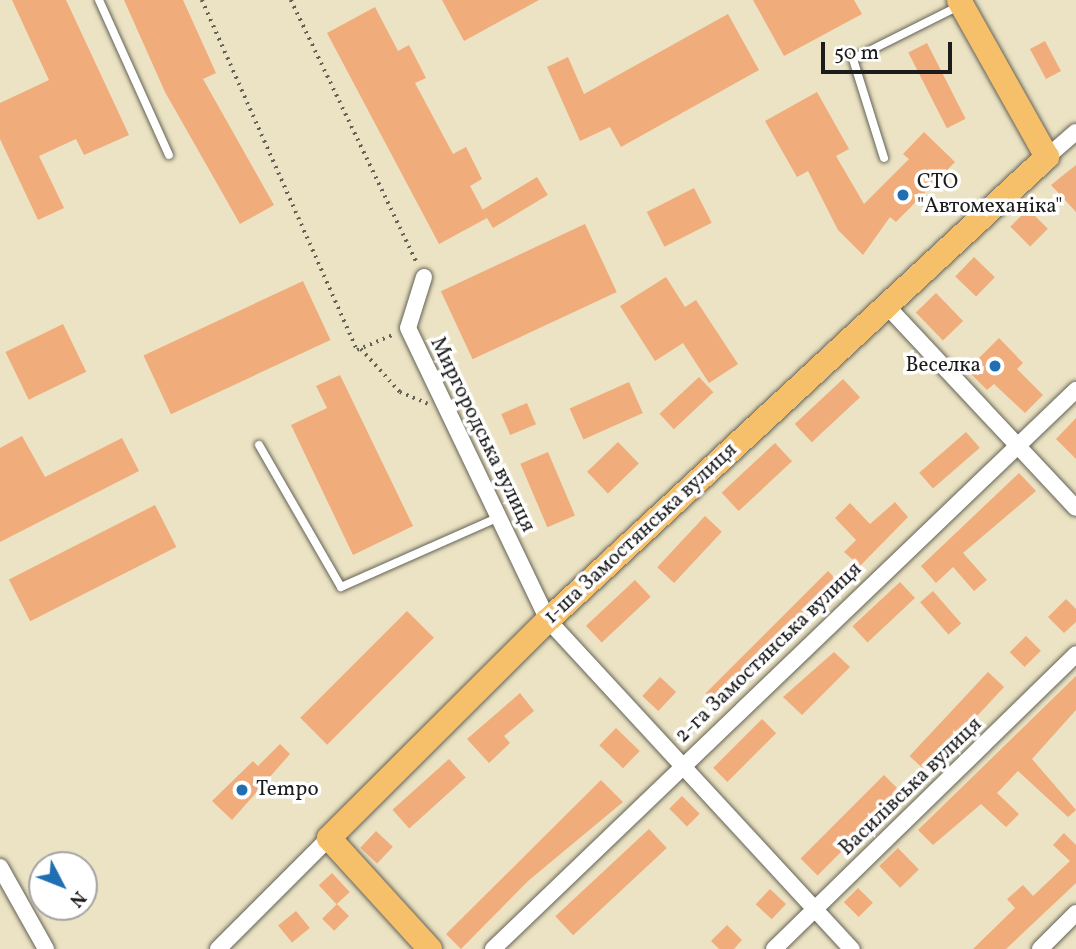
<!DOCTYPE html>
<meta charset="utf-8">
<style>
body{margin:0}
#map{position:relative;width:1076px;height:949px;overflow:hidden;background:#ebe3c3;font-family:Vollkorn,serif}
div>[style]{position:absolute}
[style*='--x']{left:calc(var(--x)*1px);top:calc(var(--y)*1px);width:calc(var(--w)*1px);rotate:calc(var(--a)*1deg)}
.building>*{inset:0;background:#f1ac7b;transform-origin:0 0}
.path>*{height:3.5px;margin-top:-1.75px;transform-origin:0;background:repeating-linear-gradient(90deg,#646256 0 2px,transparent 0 7px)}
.roads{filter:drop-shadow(0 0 2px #646256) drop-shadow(0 0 2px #646256)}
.lane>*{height:8px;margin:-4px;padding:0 4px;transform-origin:4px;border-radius:4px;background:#fff}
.street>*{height:16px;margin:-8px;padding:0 8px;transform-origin:8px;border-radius:8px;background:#fff}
.primary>*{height:24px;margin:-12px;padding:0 12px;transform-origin:12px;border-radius:12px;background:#f6c06b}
.dots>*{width:19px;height:19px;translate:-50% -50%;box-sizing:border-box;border:4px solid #fff;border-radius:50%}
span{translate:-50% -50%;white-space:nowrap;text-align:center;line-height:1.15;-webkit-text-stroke:7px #fff;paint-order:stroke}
.poi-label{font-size:21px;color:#1c1c1c}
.left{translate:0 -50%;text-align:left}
.right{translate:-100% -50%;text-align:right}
.street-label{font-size:21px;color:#1c1c1c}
.north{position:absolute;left:28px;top:851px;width:70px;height:70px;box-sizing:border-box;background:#fff;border:2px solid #a4a4a4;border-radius:50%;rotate:132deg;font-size:19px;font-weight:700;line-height:28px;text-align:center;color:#1c1c1c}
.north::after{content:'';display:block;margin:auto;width:24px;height:32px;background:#1f6fb2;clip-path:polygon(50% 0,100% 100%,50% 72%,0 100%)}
.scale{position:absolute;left:821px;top:42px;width:131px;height:32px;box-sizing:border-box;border:4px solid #1c1c1c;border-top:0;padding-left:9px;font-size:21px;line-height:24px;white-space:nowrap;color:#1c1c1c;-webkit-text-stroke:5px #fff;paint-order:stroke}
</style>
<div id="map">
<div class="building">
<div style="clip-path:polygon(12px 0,66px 0,129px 135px,84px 155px,76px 139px,39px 156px,64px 208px,38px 220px,0 139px,0 103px,49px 80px)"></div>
<div style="clip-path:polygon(124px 0,183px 0,216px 73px,203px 79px,274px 205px,240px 224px,165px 92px)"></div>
<div style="clip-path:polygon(442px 0,539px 0,464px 41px)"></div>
<div style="clip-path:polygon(753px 0,854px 0,862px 14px,784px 56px)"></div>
<div style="clip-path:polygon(375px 7px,398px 51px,409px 45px,426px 78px,415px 83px,453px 154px,466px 147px,482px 179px,470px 186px,487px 218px,439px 244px,327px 33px)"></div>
<div style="clip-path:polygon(728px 14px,759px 70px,621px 147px,610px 127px,580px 141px,547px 67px,568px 57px,584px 94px)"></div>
<div style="left:1045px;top:41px;width:34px;height:17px;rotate:62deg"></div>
<div style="left:927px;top:43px;width:85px;height:21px;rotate:63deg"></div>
<div style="clip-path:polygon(817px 92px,849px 149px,836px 156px,864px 204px,909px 159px,903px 154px,924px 132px,955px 162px,896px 222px,890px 217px,863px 255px,838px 230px,808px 171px,797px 177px,765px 121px)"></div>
<div style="clip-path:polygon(1076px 165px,1076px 212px,1051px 185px)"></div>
<div style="left:537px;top:177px;width:21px;height:64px;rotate:59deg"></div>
<div style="left:694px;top:188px;width:39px;height:53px;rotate:63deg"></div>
<div style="left:1028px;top:209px;width:28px;height:25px;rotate:45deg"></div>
<div style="left:585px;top:224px;width:75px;height:159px;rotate:65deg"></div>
<div style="left:974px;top:257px;width:29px;height:27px;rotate:44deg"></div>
<div style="clip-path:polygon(666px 277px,685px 307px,696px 300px,738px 364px,709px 383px,683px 343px,655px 361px,620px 306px)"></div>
<div style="left:303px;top:281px;width:65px;height:176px;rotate:65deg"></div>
<div style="left:936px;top:293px;width:39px;height:28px;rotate:46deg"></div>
<div style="left:63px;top:324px;width:53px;height:64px;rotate:64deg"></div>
<div style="clip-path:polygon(999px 338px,1023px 363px,1017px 369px,1043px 395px,1025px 413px,994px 384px,987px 390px,967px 370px)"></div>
<div style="clip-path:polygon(340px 375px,413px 526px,353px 555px,291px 425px,327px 408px,316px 386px)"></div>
<div style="left:699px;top:377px;width:21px;height:54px;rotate:47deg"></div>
<div style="left:843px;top:379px;width:25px;height:66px;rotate:47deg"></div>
<div style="left:629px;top:382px;width:34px;height:65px;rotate:66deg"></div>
<div style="left:527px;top:403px;width:23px;height:28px;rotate:67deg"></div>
<div style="clip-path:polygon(1076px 418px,1076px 459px,1056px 439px)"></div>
<div style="left:966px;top:432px;width:21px;height:62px;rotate:49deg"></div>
<div style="clip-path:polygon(22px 436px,45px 477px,122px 438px,139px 471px,0 542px,0 448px)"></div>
<div style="left:618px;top:442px;width:30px;height:43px;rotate:46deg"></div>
<div style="left:775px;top:443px;width:25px;height:73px;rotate:47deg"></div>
<div style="left:548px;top:452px;width:69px;height:30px;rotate:67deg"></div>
<div style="clip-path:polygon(1019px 473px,1036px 491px,963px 553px,987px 580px,974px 591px,953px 567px,936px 583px,921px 566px)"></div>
<div style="clip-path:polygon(895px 502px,908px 517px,860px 566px,844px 552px,856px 540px,835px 518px,850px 503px,870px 524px)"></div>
<div style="left:155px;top:505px;width:47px;height:164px;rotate:63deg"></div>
<div style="left:705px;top:516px;width:23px;height:70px;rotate:43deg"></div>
<div style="left:828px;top:571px;width:20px;height:173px;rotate:45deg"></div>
<div style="left:635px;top:580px;width:23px;height:67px;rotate:47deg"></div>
<div style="left:900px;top:582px;width:22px;height:65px;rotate:47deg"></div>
<div style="left:933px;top:591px;width:43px;height:17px;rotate:49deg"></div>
<div style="clip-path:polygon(1066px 599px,1076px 609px,1076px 622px,1064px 633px,1048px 617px)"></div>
<div style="left:407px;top:611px;width:38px;height:151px;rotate:45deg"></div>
<div style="left:1026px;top:636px;width:21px;height:23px;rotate:45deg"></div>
<div style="clip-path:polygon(834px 652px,850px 667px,802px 715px,783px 697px)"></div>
<div style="left:988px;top:672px;width:22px;height:115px;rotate:43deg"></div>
<div style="clip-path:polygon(1076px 676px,1076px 710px,1032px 759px,1076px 810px,1068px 817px,1018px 771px,997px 793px,1019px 814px,1006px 827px,981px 804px,933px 845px,918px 830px)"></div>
<div style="left:660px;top:677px;width:22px;height:26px;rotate:43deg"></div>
<div style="clip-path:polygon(520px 693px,534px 711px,504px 736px,510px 743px,489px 763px,467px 739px)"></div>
<div style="left:762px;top:719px;width:20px;height:69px;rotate:45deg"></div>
<div style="left:616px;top:728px;width:33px;height:24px;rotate:44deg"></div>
<div style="clip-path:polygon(280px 744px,290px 754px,232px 820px,212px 801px,253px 761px,258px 766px)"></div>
<div style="left:449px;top:759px;width:25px;height:76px;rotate:48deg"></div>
<div style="left:884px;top:775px;width:24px;height:118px;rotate:45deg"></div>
<div style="clip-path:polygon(601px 780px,623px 802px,528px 881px,461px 949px,446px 934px)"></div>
<div style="left:682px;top:796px;width:25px;height:18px;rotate:45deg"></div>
<div style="left:649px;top:829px;width:26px;height:128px;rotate:47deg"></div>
<div style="left:376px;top:831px;width:23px;height:23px;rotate:43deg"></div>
<div style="clip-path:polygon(1064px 833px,1076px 845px,1076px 883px,1006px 949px,973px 949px,1015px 908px,1007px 899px,1023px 885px,1033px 896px,1070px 861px,1053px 845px)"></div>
<div style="left:898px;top:848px;width:30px;height:26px;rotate:46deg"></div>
<div style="left:332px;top:873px;width:26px;height:18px;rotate:47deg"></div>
<div style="left:858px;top:888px;width:21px;height:20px;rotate:45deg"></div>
<div style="left:770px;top:889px;width:22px;height:21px;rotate:43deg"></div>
<div style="left:337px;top:904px;width:17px;height:21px;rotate:45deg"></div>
<div style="left:296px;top:911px;width:22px;height:23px;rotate:51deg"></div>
<div style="clip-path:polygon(727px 925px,742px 940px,734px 949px,719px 949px,711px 941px)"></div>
</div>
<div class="path">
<div style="--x:202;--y:0;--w:383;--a:66.1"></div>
<div style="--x:357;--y:350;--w:39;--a:-23"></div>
<div style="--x:291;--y:0;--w:292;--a:64.4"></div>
<div style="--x:361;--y:349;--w:58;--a:47.8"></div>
<div style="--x:400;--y:392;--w:30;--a:23"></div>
</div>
<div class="roads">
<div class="lane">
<div style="--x:99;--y:0;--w:170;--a:65.7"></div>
<div style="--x:884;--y:158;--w:104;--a:-107.4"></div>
<div style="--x:853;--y:59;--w:119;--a:-26.6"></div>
<div style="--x:259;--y:445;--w:164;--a:60"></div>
<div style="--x:341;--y:587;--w:173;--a:-23.9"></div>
</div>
<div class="street">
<div style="--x:1047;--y:157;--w:38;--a:-41"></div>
<div style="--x:424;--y:277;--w:53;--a:107.4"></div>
<div style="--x:408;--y:328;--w:324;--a:64.4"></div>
<div style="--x:548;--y:620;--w:448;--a:47.3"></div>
<div style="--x:885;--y:304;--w:279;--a:46.9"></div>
<div style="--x:0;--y:867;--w:94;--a:60.7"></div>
<div style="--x:218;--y:949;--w:157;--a:-45"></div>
<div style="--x:493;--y:949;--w:808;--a:-43.8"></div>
<div style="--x:774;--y:949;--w:422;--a:-44.3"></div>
<div style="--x:1040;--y:949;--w:51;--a:-45"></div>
</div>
<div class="primary">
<div style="--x:430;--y:949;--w:150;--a:-132.3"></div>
<div style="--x:329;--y:838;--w:309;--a:-44.9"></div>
<div style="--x:548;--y:620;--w:681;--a:-42.86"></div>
<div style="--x:1047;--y:157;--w:180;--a:-119.3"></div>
</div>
</div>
<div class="dots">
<div style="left:903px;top:195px;background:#1f6fb2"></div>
<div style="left:995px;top:366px;background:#1f6fb2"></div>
<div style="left:242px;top:790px;background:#1f6fb2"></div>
</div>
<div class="poi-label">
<span class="left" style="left:917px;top:195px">СТО<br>"Автомеханіка"</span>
<span class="right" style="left:981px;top:366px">Веселка</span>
<span class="left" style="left:256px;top:790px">Tempo</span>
</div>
<div class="street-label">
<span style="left:482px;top:435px;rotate:64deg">Миргородська вулиця</span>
<span style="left:641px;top:534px;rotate:-43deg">1-ша Замостянська вулиця</span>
<span style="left:769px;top:653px;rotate:-44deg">2-га Замостянська вулиця</span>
<span style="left:911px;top:787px;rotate:-44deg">Василівська вулиця</span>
</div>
<div class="north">N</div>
<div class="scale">50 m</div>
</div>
